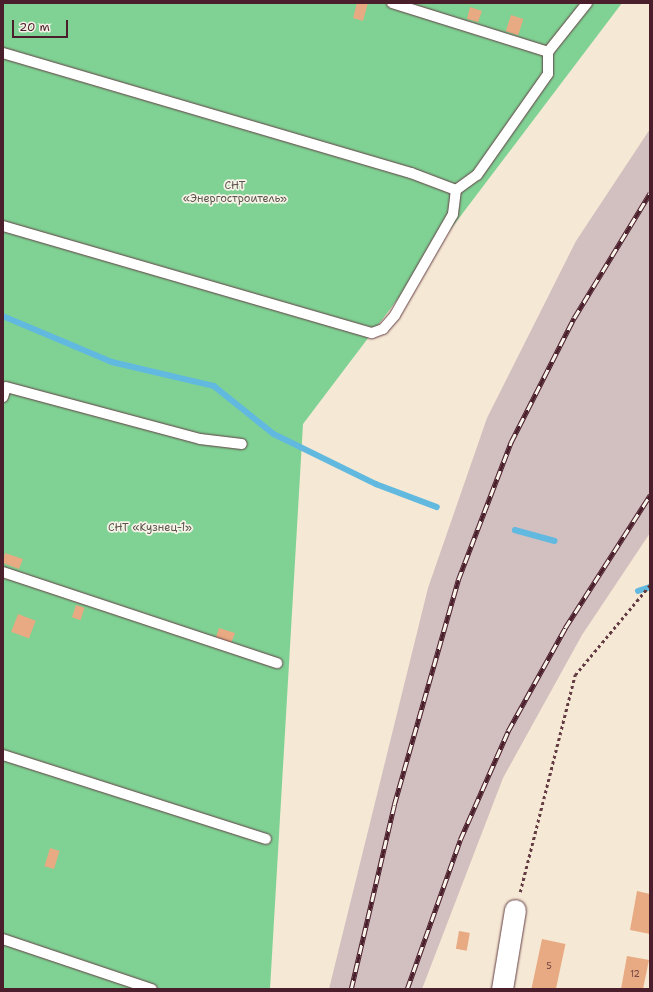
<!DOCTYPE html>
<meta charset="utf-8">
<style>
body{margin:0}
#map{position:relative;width:653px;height:992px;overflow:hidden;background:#f5e8d4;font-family:"Shantell Sans",sans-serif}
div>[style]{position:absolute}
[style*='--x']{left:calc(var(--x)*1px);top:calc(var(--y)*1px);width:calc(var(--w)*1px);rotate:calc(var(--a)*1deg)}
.industrial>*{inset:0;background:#d2bfc0}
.green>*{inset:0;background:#7fd294}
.stream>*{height:5.5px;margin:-2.75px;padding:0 2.75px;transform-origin:2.75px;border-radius:2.75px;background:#62b9df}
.building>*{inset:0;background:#e8aa82;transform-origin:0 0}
.path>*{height:2.5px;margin-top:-1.25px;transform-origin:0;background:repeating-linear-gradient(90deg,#643d44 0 3px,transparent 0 6px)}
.roads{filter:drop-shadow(0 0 1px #643d44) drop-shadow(0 0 1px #643d44)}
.lane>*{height:10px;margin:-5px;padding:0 5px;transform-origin:5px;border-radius:5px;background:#fff}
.street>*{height:21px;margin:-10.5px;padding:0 10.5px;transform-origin:10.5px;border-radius:10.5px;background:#fff}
.rail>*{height:4.5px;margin-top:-2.25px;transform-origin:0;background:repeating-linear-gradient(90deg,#f7f3e8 0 9px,#4a1f2b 0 18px);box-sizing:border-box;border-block:1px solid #4a1f2b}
span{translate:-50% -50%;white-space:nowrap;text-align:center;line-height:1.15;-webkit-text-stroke:3.5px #f7f3e8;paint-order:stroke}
.number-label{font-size:9px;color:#724241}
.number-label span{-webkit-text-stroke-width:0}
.park-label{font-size:11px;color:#5a554a}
.frame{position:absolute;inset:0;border:4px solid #4a1f2b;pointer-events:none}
.scale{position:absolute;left:12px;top:20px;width:56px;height:18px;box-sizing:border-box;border:2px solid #4a1f2b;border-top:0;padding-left:5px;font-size:12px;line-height:14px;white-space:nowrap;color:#4a1f2b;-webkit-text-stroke:3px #f7f3e8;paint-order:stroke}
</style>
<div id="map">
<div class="industrial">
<div style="clip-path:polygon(650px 129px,650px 533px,582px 635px,503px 778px,422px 989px,329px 989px,428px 588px,487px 418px,576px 241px)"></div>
</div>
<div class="green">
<div style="clip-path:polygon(3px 3px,622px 3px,303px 424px,270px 989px,3px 989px)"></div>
</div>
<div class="stream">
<div style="--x:3;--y:316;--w:118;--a:22.9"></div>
<div style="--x:112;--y:362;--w:105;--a:13.2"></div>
<div style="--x:214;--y:386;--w:77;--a:38.7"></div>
<div style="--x:274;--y:434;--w:114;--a:26.1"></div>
<div style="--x:376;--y:484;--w:65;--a:20.7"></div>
<div style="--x:515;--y:530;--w:41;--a:15.4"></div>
<div style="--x:638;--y:591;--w:13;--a:-18"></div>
</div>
<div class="building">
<div style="clip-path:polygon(357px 3px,368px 3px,363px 21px,353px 18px)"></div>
<div style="clip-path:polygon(470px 7px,482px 11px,478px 22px,467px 19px)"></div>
<div style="left:511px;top:15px;width:13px;height:17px;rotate:18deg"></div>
<div style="clip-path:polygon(5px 553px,23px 559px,19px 569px,3px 563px)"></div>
<div style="left:76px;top:605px;width:9px;height:13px;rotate:18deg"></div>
<div style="left:18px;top:614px;width:19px;height:19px;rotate:21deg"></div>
<div style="clip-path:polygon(219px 628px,235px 633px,231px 643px,216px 637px)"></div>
<div style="left:50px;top:848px;width:10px;height:19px;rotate:17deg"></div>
<div style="clip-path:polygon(637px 891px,650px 894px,650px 934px,630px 930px)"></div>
<div style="left:459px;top:931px;width:11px;height:18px;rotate:10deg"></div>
<div style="left:542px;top:939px;width:24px;height:51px;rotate:12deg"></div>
<div style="clip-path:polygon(627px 956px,649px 960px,643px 989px,621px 989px)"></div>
</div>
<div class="path">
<div style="--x:520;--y:892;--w:224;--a:-75.8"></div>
<div style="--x:575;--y:675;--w:117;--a:-50.2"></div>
</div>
<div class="roads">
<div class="lane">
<div style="--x:392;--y:3;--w:164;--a:17.4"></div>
<div style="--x:3;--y:53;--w:425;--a:16.4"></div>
<div style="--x:411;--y:173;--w:48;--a:20.7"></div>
<div style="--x:456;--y:190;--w:26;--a:-36"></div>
<div style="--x:477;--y:175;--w:123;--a:-54.9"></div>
<div style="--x:548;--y:74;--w:22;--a:-90"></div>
<div style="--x:548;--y:52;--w:63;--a:-51.5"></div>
<div style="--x:3;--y:226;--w:384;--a:16.2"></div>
<div style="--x:372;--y:333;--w:12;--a:-20"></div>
<div style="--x:383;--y:329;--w:18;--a:-49"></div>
<div style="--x:395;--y:315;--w:116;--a:-60.1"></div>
<div style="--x:453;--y:214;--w:24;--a:-83"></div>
<div style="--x:3;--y:397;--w:10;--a:-73"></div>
<div style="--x:6;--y:387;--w:201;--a:15"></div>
<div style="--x:200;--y:439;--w:42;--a:6.8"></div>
<div style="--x:3;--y:572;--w:289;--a:18.4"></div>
<div style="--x:3;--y:755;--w:276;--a:17.7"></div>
<div style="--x:3;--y:939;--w:157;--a:18.6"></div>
</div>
<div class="street">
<div style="--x:502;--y:989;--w:80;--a:-80.7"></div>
</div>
</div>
<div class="rail">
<div style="--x:351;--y:989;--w:189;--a:-76.8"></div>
<div style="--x:394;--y:805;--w:234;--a:-74.1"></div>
<div style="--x:458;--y:580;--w:148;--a:-69"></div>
<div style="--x:511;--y:442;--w:139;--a:-63.1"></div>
<div style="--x:574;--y:318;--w:146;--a:-58.7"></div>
<div style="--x:407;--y:989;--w:158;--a:-70.4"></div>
<div style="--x:460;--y:840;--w:119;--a:-66.2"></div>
<div style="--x:508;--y:731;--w:118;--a:-61"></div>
<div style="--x:565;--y:628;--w:158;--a:-57.4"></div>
</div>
<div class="number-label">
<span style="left:549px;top:966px">5</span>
<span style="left:635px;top:974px">12</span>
</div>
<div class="park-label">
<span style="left:235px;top:193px">СНТ<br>«Энергостроитель»</span>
<span style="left:150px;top:528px">СНТ «Кузнец-1»</span>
</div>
<div class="frame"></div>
<div class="scale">20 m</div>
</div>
